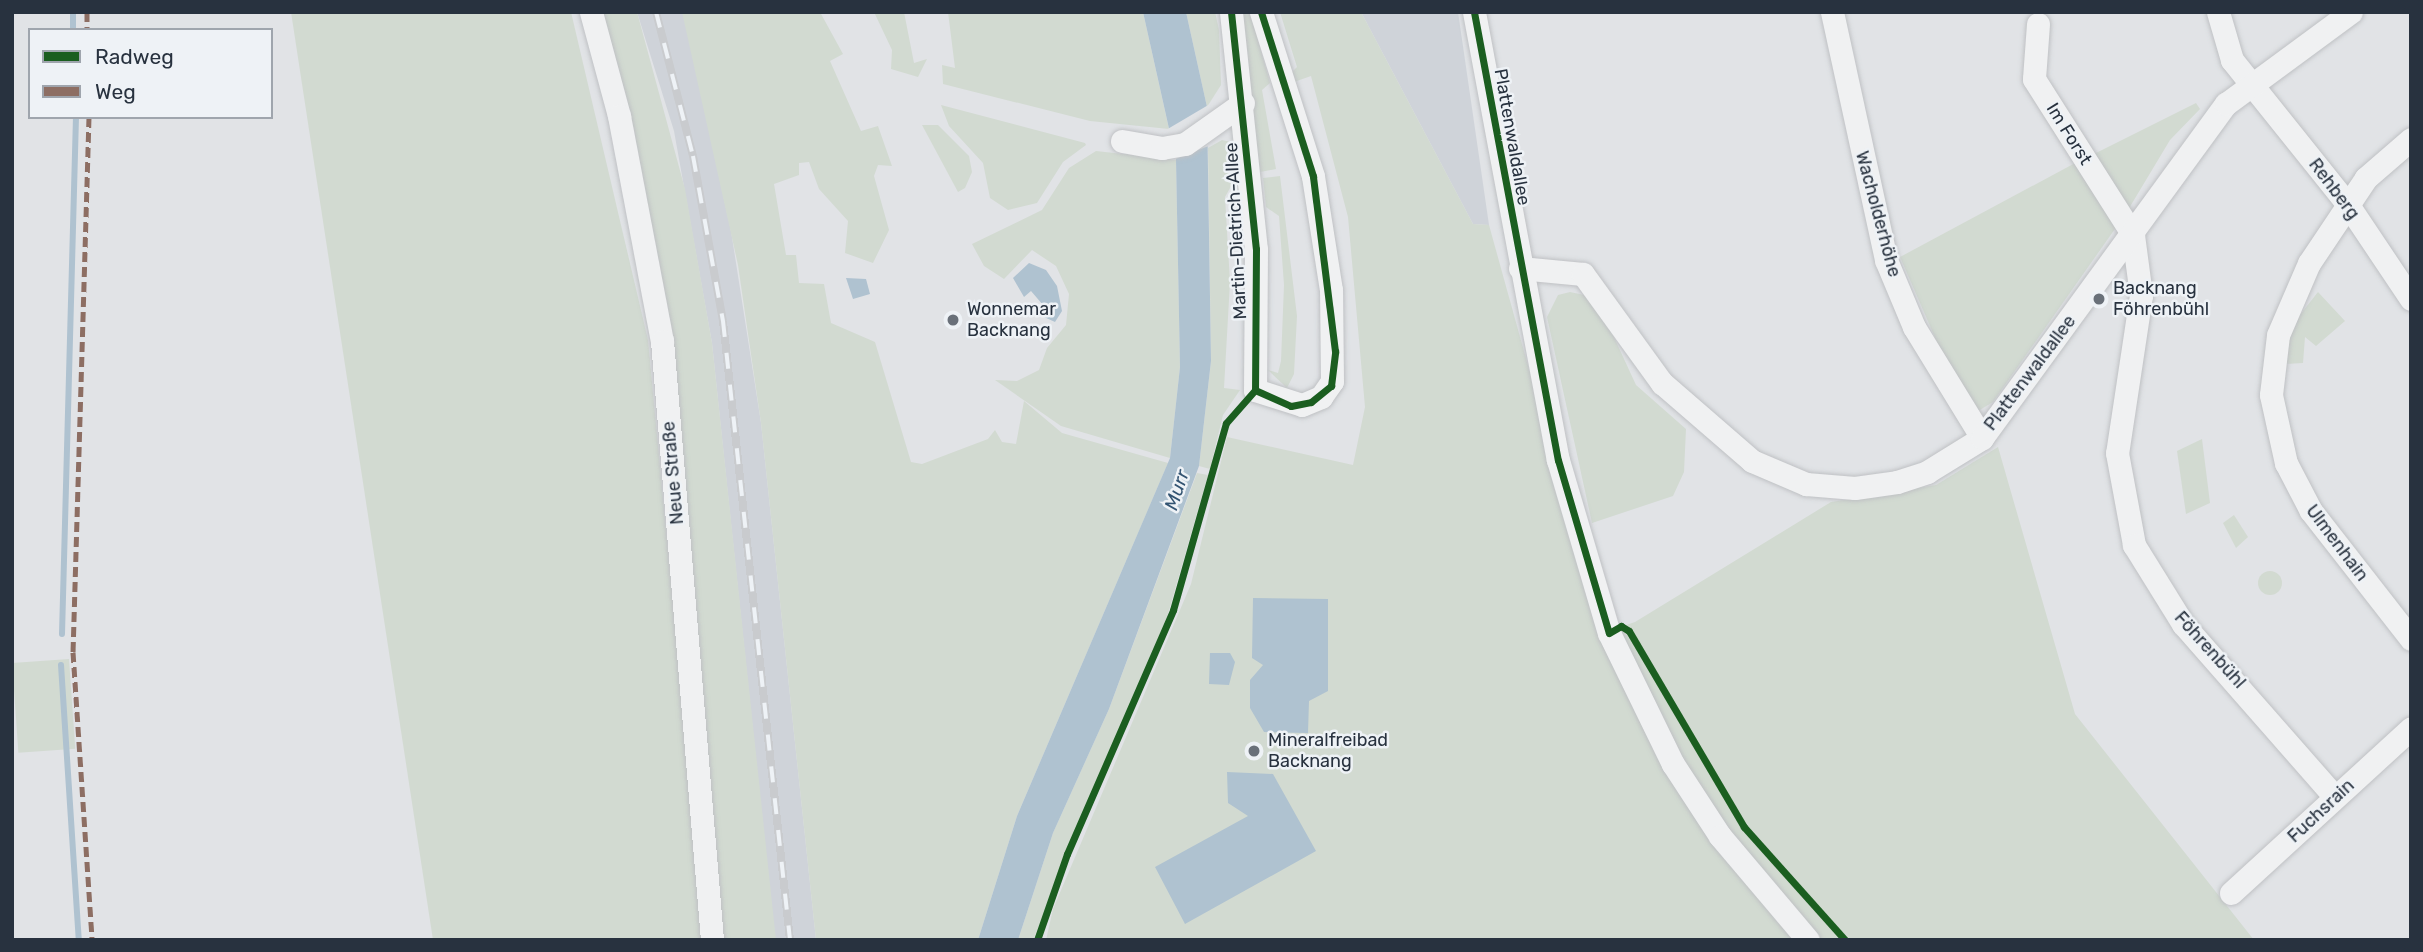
<!DOCTYPE html>
<meta charset="utf-8">
<style>
body{margin:0}
#map{position:relative;width:2423px;height:952px;overflow:hidden;background:#e1e3e6;font-family:Rubik,sans-serif}
div>[style]{position:absolute}
[style*='--x']{left:calc(var(--x)*1px);top:calc(var(--y)*1px);width:calc(var(--w)*1px);rotate:calc(var(--a)*1deg)}
.built>*{inset:0;background:#cfd3d9}
.green>*{inset:0;background:#d2dad1;transform-origin:0 0}
.round{border-radius:50%}
.water>*{inset:0;background:#afc2d0}
.pier>*{inset:0;background:#e1e3e6}
.stream>*{height:6px;margin:-3px;padding:0 3px;transform-origin:3px;border-radius:3px;background:#afc2d0}
.roads{filter:drop-shadow(0 0 2px #bfc1c4) drop-shadow(0 0 2px #bfc1c4)}
.minor>*{height:23px;margin:-11.5px;padding:0 11.5px;transform-origin:11.5px;border-radius:11.5px;background:#f0f1f2}
.rail>*{height:8px;margin-top:-4px;transform-origin:0;background:repeating-linear-gradient(90deg,#eef2f6 0 16px,#c9cbce 0 32px);box-sizing:border-box;border-block:2px solid #c9cbce}
.quiet>*{height:5px;margin-top:-2.5px;transform-origin:0;background:repeating-linear-gradient(90deg,#8d6e63 0 10px,transparent 0 15px)}
.cycleway>*{height:7px;margin:-3.5px;padding:0 3.5px;transform-origin:3.5px;border-radius:3.5px;background:#1b5e20}
.dots>*{width:19px;height:19px;translate:-50% -50%;box-sizing:border-box;border:4px solid #eef2f6;border-radius:50%}
span{translate:-50% -50%;white-space:nowrap;text-align:center;line-height:1.15;-webkit-text-stroke:5px #eef2f6;paint-order:stroke}
.street-label{font-size:18px;color:#28323f}
.poi-label{font-size:18px;color:#28323f}
.left{translate:0 -50%;text-align:left}
.water-label{font-size:19px;color:#335472;font-style:italic}
.frame{position:absolute;inset:0;border:14px solid #28323f;pointer-events:none}
.legend{position:absolute;left:28px;top:28px;width:245px;height:91px;box-sizing:border-box;background:#eef2f6;border:2px solid #9fa5ad;margin:0;padding:9px 12px;list-style:none;font-size:21px;color:#28323f}
.legend li{display:flex;align-items:center;gap:14px;height:35px}
.legend b{width:35px;border:2px solid #9fa5ad}
</style>
<div id="map">
<div class="built">
<div style="clip-path:polygon(637px 12px,683px 12px,731px 231px,761px 423px,816px 940px,775px 940px,712px 343px,674px 131px)"></div>
<div style="clip-path:polygon(1361px 12px,1458px 12px,1489px 225px,1473px 224px)"></div>
</div>
<div class="green">
<div style="clip-path:polygon(291px 12px,571px 12px,648px 340px,705px 940px,433px 940px)"></div>
<div style="clip-path:polygon(603px 12px,637px 12px,685px 189px,712px 343px,776px 940px,720px 940px,672px 340px,630px 111px)"></div>
<div style="clip-path:polygon(682px 12px,820px 12px,843px 54px,830px 61px,861px 131px,878px 126px,892px 166px,878px 165px,874px 176px,889px 230px,873px 263px,845px 253px,848px 221px,819px 189px,809px 162px,799px 163px,799px 175px,774px 184px,786px 255px,796px 255px,799px 283px,824px 284px,831px 323px,875px 342px,911px 462px,922px 464px,988px 439px,995px 430px,1002px 442px,1016px 444px,1024px 401px,1062px 433px,1168px 463px,1017px 816px,978px 940px,816px 940px,761px 423px,738px 265px)"></div>
<div style="clip-path:polygon(874px 12px,904px 12px,914px 63px,927px 59px,918px 77px,891px 69px,892px 50px)"></div>
<div style="clip-path:polygon(948px 12px,1143px 12px,1169px 129px,1090px 121px,943px 84px,942px 65px,955px 68px)"></div>
<div style="clip-path:polygon(1186px 12px,1215px 12px,1219px 30px,1221px 85px,1207px 107px)"></div>
<div style="clip-path:polygon(1240px 12px,1250px 12px,1270px 83px,1262px 90px,1276px 169px,1260px 172px)"></div>
<div style="clip-path:polygon(1280px 12px,1361px 12px,1473px 224px,1489px 225px,1602px 633px,1635px 622px,1831px 502px,1936px 485px,1998px 447px,2075px 714px,2254px 940px,1046px 940px,1053px 909px,1191px 584px,1227px 437px,1353px 465px,1365px 407px,1348px 217px,1311px 76px,1294px 82px,1290px 74px,1297px 67px)"></div>
<div style="clip-path:polygon(2196px 103px,2200px 109px,2170px 140px,2125px 215px,2088px 157px)"></div>
<div style="clip-path:polygon(941px 105px,1085px 143px,1086px 145px,1063px 162px,1037px 203px,1008px 210px,990px 198px,983px 163px,949px 126px)"></div>
<div style="clip-path:polygon(922px 125px,938px 125px,969px 156px,972px 172px,965px 188px,958px 192px)"></div>
<div style="clip-path:polygon(1222px 140px,1231px 142px,1234px 181px,1225px 197px,1230px 282px,1224px 388px,1240px 390px,1223px 415px,1210px 469px,1199px 466px,1211px 361px,1208px 148px)"></div>
<div style="clip-path:polygon(1096px 151px,1176px 160px,1180px 367px,1170px 458px,1061px 426px,995px 380px,1017px 381px,1039px 370px,1047px 348px,1066px 325px,1069px 294px,1056px 266px,1032px 250px,1004px 279px,984px 266px,972px 244px,1042px 210px,1069px 168px)"></div>
<div style="clip-path:polygon(2077px 162px,2117px 226px,1993px 402px,1978px 411px,1947px 365px,1900px 257px)"></div>
<div style="clip-path:polygon(1280px 176px,1297px 316px,1294px 374px,1287px 388px,1268px 370px,1278px 373px,1281px 361px,1284px 285px,1279px 216px,1266px 207px,1263px 178px)"></div>
<div style="clip-path:polygon(1570px 292px,1584px 295px,1612px 333px,1636px 385px,1686px 429px,1684px 472px,1673px 496px,1592px 523px,1547px 317px,1558px 295px)"></div>
<div style="clip-path:polygon(2318px 292px,2345px 321px,2316px 346px,2305px 337px,2303px 363px,2284px 364px,2292px 325px)"></div>
<div style="clip-path:polygon(2202px 439px,2210px 503px,2186px 514px,2177px 451px)"></div>
<div style="clip-path:polygon(1197px 473px,1208px 475px,1168px 614px,1033px 940px,1018px 940px,1053px 833px,1109px 709px)"></div>
<div style="clip-path:polygon(2234px 515px,2248px 537px,2236px 548px,2223px 523px)"></div>
<div class="round" style="left:2258px;top:571px;width:24px;height:24px"></div>
<div style="left:69px;top:659px;width:90px;height:57px;rotate:86deg"></div>
</div>
<div class="water">
<div style="clip-path:polygon(1143px 12px,1186px 12px,1207px 107px,1211px 361px,1199px 466px,1109px 709px,1053px 833px,1018px 940px,978px 940px,1017px 816px,1170px 458px,1180px 367px,1176px 160px)"></div>
<div style="clip-path:polygon(1029px 263px,1046px 270px,1057px 286px,1062px 311px,1055px 322px,1044px 317px,1043px 305px,1031px 291px,1024px 297px,1013px 278px)"></div>
<div style="clip-path:polygon(846px 278px,866px 279px,870px 294px,853px 299px)"></div>
<div style="clip-path:polygon(1253px 598px,1328px 599px,1328px 691px,1309px 701px,1308px 733px,1264px 732px,1250px 708px,1250px 680px,1263px 665px,1252px 658px)"></div>
<div style="clip-path:polygon(1210px 653px,1230px 653px,1235px 662px,1229px 685px,1209px 684px)"></div>
<div style="clip-path:polygon(1227px 772px,1273px 774px,1316px 851px,1185px 924px,1155px 867px,1248px 816px,1228px 803px)"></div>
</div>
<div class="pier">
<div style="clip-path:polygon(1210px 104px,1211px 145px,1173px 160px,1166px 130px)"></div>
</div>
<div class="stream">
<div style="--x:73;--y:12;--w:18;--a:90"></div>
<div style="--x:62;--y:634;--w:517;--a:-88.45"></div>
<div style="--x:61;--y:665;--w:276;--a:86.3"></div>
</div>
<div class="roads">
<div class="minor">
<div style="--x:591;--y:12;--w:108;--a:74.9"></div>
<div style="--x:619;--y:116;--w:229;--a:79.2"></div>
<div style="--x:662;--y:341;--w:601;--a:85.23"></div>
<div style="--x:1231;--y:12;--w:238;--a:84"></div>
<div style="--x:1256;--y:249;--w:141;--a:90.4"></div>
<div style="--x:1255;--y:390;--w:49;--a:17.7"></div>
<div style="--x:1302;--y:405;--w:21;--a:-23"></div>
<div style="--x:1321;--y:397;--w:19;--a:-55"></div>
<div style="--x:1332;--y:381;--w:91;--a:-90.6"></div>
<div style="--x:1331;--y:290;--w:115;--a:-99"></div>
<div style="--x:1313;--y:176;--w:172;--a:-107.6"></div>
<div style="--x:1474;--y:12;--w:456;--a:79.4"></div>
<div style="--x:1558;--y:460;--w:180;--a:73.6"></div>
<div style="--x:1609;--y:633;--w:146;--a:64"></div>
<div style="--x:1673;--y:764;--w:86;--a:56.9"></div>
<div style="--x:1720;--y:836;--w:136;--a:49.8"></div>
<div style="--x:1832;--y:12;--w:254;--a:77.7"></div>
<div style="--x:1886;--y:260;--w:73;--a:67.3"></div>
<div style="--x:1914;--y:327;--w:130;--a:58.5"></div>
<div style="--x:2218;--y:12;--w:50;--a:73.7"></div>
<div style="--x:2232;--y:60;--w:186;--a:51.3"></div>
<div style="--x:2348;--y:205;--w:113;--a:56.2"></div>
<div style="--x:2038;--y:24;--w:55;--a:94.2"></div>
<div style="--x:2034;--y:79;--w:185;--a:57.6"></div>
<div style="--x:2133;--y:235;--w:61;--a:82.4"></div>
<div style="--x:2141;--y:295;--w:160;--a:98.6"></div>
<div style="--x:2117;--y:453;--w:94;--a:79.5"></div>
<div style="--x:2134;--y:545;--w:93;--a:58.2"></div>
<div style="--x:2183;--y:624;--w:230;--a:48.7"></div>
<div style="--x:2411;--y:139;--w:60;--a:139.1"></div>
<div style="--x:2366;--y:178;--w:102;--a:123.8"></div>
<div style="--x:2309;--y:263;--w:78;--a:113.3"></div>
<div style="--x:2278;--y:335;--w:60;--a:96.7"></div>
<div style="--x:2271;--y:395;--w:70;--a:77.6"></div>
<div style="--x:2286;--y:463;--w:54;--a:62.5"></div>
<div style="--x:2311;--y:511;--w:162;--a:52"></div>
<div style="--x:1122;--y:141;--w:41;--a:9.9"></div>
<div style="--x:1162;--y:148;--w:23;--a:-10"></div>
<div style="--x:1185;--y:144;--w:71;--a:-35.3"></div>
<div style="--x:1520;--y:268;--w:63;--a:5.4"></div>
<div style="--x:1583;--y:274;--w:135;--a:54.1"></div>
<div style="--x:1662;--y:383;--w:119;--a:40.9"></div>
<div style="--x:1752;--y:461;--w:59;--a:23.1"></div>
<div style="--x:1806;--y:484;--w:49;--a:4.7"></div>
<div style="--x:1855;--y:488;--w:42;--a:-8.1"></div>
<div style="--x:1897;--y:482;--w:32;--a:-18"></div>
<div style="--x:1927;--y:472;--w:65;--a:-31.7"></div>
<div style="--x:1982;--y:438;--w:414;--a:-53.9"></div>
<div style="--x:2226;--y:104;--w:155;--a:-36.4"></div>
<div style="--x:2231;--y:893;--w:244;--a:-42.5"></div>
</div>
</div>
<div class="rail">
<div style="--x:656;--y:12;--w:149;--a:75.6"></div>
<div style="--x:693;--y:156;--w:168;--a:79.7"></div>
<div style="--x:723;--y:321;--w:623;--a:83.82"></div>
</div>
<div class="quiet">
<div style="--x:87;--y:12;--w:18;--a:90"></div>
<div style="--x:89;--y:117;--w:535;--a:91.71"></div>
<div style="--x:73;--y:652;--w:289;--a:86.2"></div>
</div>
<div class="cycleway">
<div style="--x:1231;--y:12;--w:238;--a:84"></div>
<div style="--x:1256;--y:249;--w:141;--a:90.4"></div>
<div style="--x:1474;--y:12;--w:456;--a:79.4"></div>
<div style="--x:1558;--y:460;--w:180;--a:73.6"></div>
<div style="--x:1609;--y:633;--w:14;--a:-30"></div>
<div style="--x:1621;--y:626;--w:9;--a:32"></div>
<div style="--x:1629;--y:631;--w:227;--a:59.6"></div>
<div style="--x:1744;--y:827;--w:152;--a:48.2"></div>
<div style="--x:1255;--y:390;--w:39;--a:24"></div>
<div style="--x:1291;--y:406;--w:20;--a:-11"></div>
<div style="--x:1311;--y:402;--w:26;--a:-39"></div>
<div style="--x:1331;--y:386;--w:35;--a:-83"></div>
<div style="--x:1335;--y:351;--w:176;--a:-97.2"></div>
<div style="--x:1313;--y:176;--w:172;--a:-107.6"></div>
<div style="--x:1037;--y:940;--w:91;--a:-70.8"></div>
<div style="--x:1067;--y:854;--w:266;--a:-66.5"></div>
<div style="--x:1173;--y:610;--w:194;--a:-74.2"></div>
<div style="--x:1226;--y:423;--w:44;--a:-48.7"></div>
</div>
<div class="dots">
<div style="left:2099px;top:299px;background:#697079"></div>
<div style="left:953px;top:320px;background:#697079"></div>
<div style="left:1254px;top:751px;background:#697079"></div>
</div>
<div class="street-label">
<span style="left:2069px;top:134px;rotate:58deg">Im Forst</span>
<span style="left:1512px;top:137px;rotate:80deg">Plattenwaldallee</span>
<span style="left:2334px;top:189px;rotate:53deg">Rehberg</span>
<span style="left:1878px;top:214px;rotate:75deg">Wacholderhöhe</span>
<span style="left:1236px;top:231px;rotate:-93deg">Martin-Dietrich-Allee</span>
<span style="left:2030px;top:373px;rotate:-53deg">Plattenwaldallee</span>
<span style="left:673px;top:473px;rotate:-95deg">Neue Straße</span>
<span style="left:2337px;top:543px;rotate:53deg">Ulmenhain</span>
<span style="left:2210px;top:650px;rotate:48deg">Föhrenbühl</span>
<span style="left:2321px;top:811px;rotate:-43deg">Fuchsrain</span>
</div>
<div class="poi-label">
<span class="left" style="left:2113px;top:299px">Backnang<br>Föhrenbühl</span>
<span class="left" style="left:967px;top:320px">Wonnemar<br>Backnang</span>
<span class="left" style="left:1268px;top:751px">Mineralfreibad<br>Backnang</span>
</div>
<div class="water-label">
<span style="left:1177px;top:490px;rotate:-72deg">Murr</span>
</div>
<div class="frame"></div>
<ul class="legend">
<li><b style="height:9px;background:#1b5e20"></b>Radweg</li>
<li><b style="height:9px;background:#8d6e63"></b>Weg</li>
</ul>
</div>
